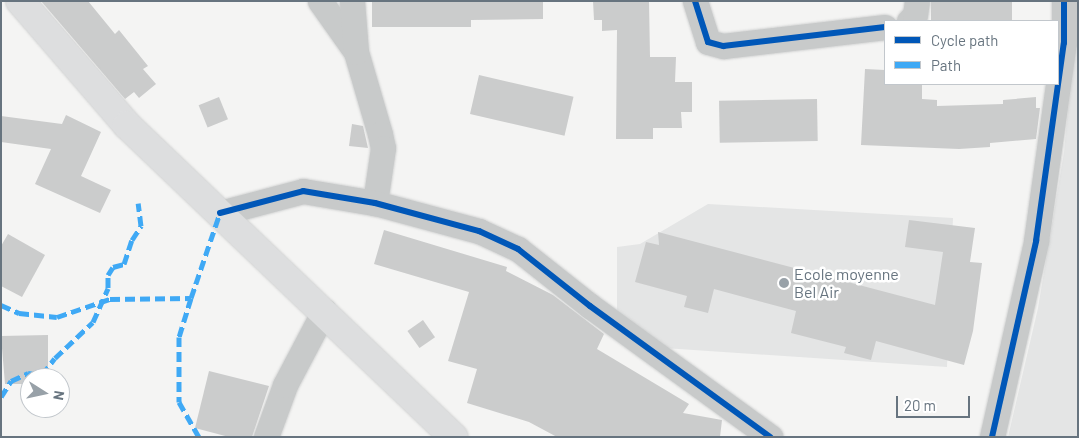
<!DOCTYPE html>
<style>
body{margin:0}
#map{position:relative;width:1079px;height:438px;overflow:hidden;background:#f4f4f3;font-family:Barlow,sans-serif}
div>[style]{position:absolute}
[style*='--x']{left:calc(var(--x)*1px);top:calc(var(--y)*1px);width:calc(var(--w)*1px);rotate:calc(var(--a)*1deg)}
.built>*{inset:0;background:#e4e5e5}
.building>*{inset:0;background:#cbcccc;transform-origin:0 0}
.roads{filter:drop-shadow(0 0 1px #d1d2d2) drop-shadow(0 0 1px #d1d2d2)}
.minor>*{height:25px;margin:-12.5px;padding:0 12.5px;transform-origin:12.5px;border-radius:12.5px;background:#c8caca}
.major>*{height:28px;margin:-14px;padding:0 14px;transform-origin:14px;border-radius:14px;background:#dddedf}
.quiet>*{height:5px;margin-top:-2.5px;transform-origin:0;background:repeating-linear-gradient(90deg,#3fa9f5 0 10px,transparent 0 15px)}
.cycleway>*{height:6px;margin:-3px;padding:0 3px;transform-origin:3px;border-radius:3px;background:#0057b8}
.dots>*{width:14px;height:14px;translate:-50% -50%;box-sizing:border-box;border:2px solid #fff;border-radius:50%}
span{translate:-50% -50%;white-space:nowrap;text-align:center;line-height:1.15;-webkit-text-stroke:5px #fff;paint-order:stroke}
.poi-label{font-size:16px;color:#67747f}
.left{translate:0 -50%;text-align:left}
.frame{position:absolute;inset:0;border:2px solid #67747f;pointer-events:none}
.legend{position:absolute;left:884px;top:20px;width:175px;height:65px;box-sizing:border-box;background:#fff;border:1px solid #c2c7cc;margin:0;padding:6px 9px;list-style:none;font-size:15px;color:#67747f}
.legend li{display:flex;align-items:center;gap:10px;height:25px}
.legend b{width:25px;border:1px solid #c2c7cc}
.north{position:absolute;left:20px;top:368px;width:50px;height:50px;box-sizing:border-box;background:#fff;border:1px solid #c2c7cc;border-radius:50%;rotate:100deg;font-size:14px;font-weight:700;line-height:20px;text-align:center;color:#67747f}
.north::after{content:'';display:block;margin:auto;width:18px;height:22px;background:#98a1a8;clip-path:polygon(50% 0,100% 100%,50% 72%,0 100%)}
.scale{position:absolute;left:896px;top:396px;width:74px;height:22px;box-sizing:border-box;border:2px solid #67747f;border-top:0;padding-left:6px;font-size:15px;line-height:18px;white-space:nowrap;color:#67747f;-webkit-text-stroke:4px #fff;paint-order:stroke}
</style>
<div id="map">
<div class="built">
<div style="clip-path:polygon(1078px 1px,1078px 437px,1008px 437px,1038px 308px,1064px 152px)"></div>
<div style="clip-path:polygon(708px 204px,953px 218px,947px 367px,649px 347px,617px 318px,617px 247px,640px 244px)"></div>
</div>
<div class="building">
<div style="clip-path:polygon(41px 1px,88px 1px,115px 34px,119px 30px,148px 66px,143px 69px,156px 84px,139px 98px,134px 92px,125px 99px)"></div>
<div style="clip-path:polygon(372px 1px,543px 1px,543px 19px,471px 20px,471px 27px,372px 27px)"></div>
<div style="clip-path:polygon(593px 1px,649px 1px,650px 57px,676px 57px,675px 82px,692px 82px,692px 112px,681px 112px,682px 128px,653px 128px,653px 139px,616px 139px,617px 30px,602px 31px,602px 20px,594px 20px)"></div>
<div style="left:931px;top:1px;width:81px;height:20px"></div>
<div style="clip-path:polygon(865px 69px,885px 70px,885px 84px,922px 84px,922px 99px,937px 100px,937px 106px,1003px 104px,1003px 100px,1036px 97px,1036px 108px,1040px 108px,1036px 139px,990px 143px,990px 147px,959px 149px,861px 145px)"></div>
<div style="left:479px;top:75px;width:97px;height:40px;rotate:13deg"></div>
<div style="left:219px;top:97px;width:24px;height:22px;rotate:68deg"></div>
<div style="left:817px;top:99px;width:42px;height:98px;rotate:89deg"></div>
<div style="clip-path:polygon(66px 115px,101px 132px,81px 176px,111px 190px,100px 213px,35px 184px,51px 149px,1px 142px,1px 116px,62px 124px)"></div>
<div style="clip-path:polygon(352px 124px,363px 126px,368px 148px,349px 146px)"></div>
<div style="clip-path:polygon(909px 220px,975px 228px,970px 262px,982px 263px,973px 331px,964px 365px,876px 341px,871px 360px,844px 353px,846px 347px,791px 333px,796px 311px,714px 289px,708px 313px,684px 307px,687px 296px,635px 282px,646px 242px,659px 245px,658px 232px,935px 305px,943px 252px,905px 247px)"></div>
<div style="clip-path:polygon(384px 230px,507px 267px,506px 271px,553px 295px,604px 334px,597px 349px,689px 404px,683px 413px,722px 420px,720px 437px,557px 437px,529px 422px,467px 403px,477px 369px,448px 361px,469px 292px,374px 264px)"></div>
<div style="clip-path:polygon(8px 234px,45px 255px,22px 297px,1px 286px,1px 246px)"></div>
<div style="left:423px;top:320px;width:21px;height:19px;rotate:55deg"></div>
<div style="clip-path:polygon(48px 335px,48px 378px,30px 378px,30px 384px,5px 384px,1px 336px)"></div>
<div style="clip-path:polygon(209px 371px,269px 386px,252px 437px,229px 437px,195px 428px)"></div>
</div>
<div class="roads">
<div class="minor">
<div style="--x:320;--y:1;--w:62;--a:54.8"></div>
<div style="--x:356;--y:52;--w:85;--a:73.7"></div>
<div style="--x:380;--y:134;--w:14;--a:78"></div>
<div style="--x:383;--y:148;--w:56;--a:98.3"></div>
<div style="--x:352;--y:1;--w:51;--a:85.5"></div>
<div style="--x:695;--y:1;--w:43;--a:72.4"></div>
<div style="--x:708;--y:42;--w:16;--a:15"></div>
<div style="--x:723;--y:46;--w:163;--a:-6.7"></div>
<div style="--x:909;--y:21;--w:8;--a:-45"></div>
<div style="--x:915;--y:15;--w:14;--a:-82"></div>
<div style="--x:220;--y:213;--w:86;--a:-14.8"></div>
<div style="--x:303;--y:191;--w:73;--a:9.5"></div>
<div style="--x:375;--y:203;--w:108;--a:15.1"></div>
<div style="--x:479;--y:231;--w:43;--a:24.8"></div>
<div style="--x:518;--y:249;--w:92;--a:38.4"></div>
<div style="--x:590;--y:306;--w:223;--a:36"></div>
<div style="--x:266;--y:437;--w:55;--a:-69.9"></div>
<div style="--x:285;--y:385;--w:84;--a:-62.2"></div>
<div style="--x:992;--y:437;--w:201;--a:-77.3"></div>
<div style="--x:1036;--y:241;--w:200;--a:-82"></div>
<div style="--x:1064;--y:43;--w:42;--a:-90"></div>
</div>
<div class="major">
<div style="--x:20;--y:1;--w:164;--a:49.2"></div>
<div style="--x:127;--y:125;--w:452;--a:43.7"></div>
</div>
</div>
<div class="quiet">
<div style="--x:191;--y:298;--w:41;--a:107.1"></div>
<div style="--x:179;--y:337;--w:65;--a:90"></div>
<div style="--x:179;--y:402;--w:40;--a:60.3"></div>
<div style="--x:1;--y:305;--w:20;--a:24"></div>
<div style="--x:19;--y:313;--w:38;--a:6"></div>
<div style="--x:57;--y:317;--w:56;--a:-18.8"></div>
<div style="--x:110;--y:299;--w:81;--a:-0.7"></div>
<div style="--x:191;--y:298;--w:90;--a:-71.2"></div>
<div style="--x:1;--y:397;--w:19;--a:-58"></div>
<div style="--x:11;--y:381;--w:19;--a:-25"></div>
<div style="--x:28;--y:373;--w:14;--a:8"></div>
<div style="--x:42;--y:375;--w:21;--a:-53"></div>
<div style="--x:55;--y:358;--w:52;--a:-43.5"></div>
<div style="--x:93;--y:322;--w:37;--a:-66"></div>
<div style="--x:108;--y:288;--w:13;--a:-90"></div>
<div style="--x:108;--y:275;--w:9;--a:-58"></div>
<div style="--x:113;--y:267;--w:11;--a:-15"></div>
<div style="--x:124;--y:264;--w:25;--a:-72"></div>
<div style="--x:132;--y:240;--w:17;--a:-57"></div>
<div style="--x:141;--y:226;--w:23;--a:-97"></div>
</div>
<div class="cycleway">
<div style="--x:695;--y:1;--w:43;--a:72.4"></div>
<div style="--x:708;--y:42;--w:16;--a:15"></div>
<div style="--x:723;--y:46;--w:163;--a:-6.7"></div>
<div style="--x:220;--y:213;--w:86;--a:-14.8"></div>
<div style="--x:303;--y:191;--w:73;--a:9.5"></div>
<div style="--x:375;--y:203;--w:108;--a:15.1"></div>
<div style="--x:479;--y:231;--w:43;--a:24.8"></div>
<div style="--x:518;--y:249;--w:92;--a:38.4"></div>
<div style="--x:590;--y:306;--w:223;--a:36"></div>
<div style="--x:992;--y:437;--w:201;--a:-77.3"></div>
<div style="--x:1036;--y:241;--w:200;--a:-82"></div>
<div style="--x:1064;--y:43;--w:42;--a:-90"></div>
</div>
<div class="dots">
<div style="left:784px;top:283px;background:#98a1a8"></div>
</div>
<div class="poi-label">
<span class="left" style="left:794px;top:283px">Ecole moyenne<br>Bel Air</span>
</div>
<div class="frame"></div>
<ul class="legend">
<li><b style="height:6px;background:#0057b8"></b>Cycle path</li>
<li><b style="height:6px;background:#3fa9f5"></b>Path</li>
</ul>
<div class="north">N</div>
<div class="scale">20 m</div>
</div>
